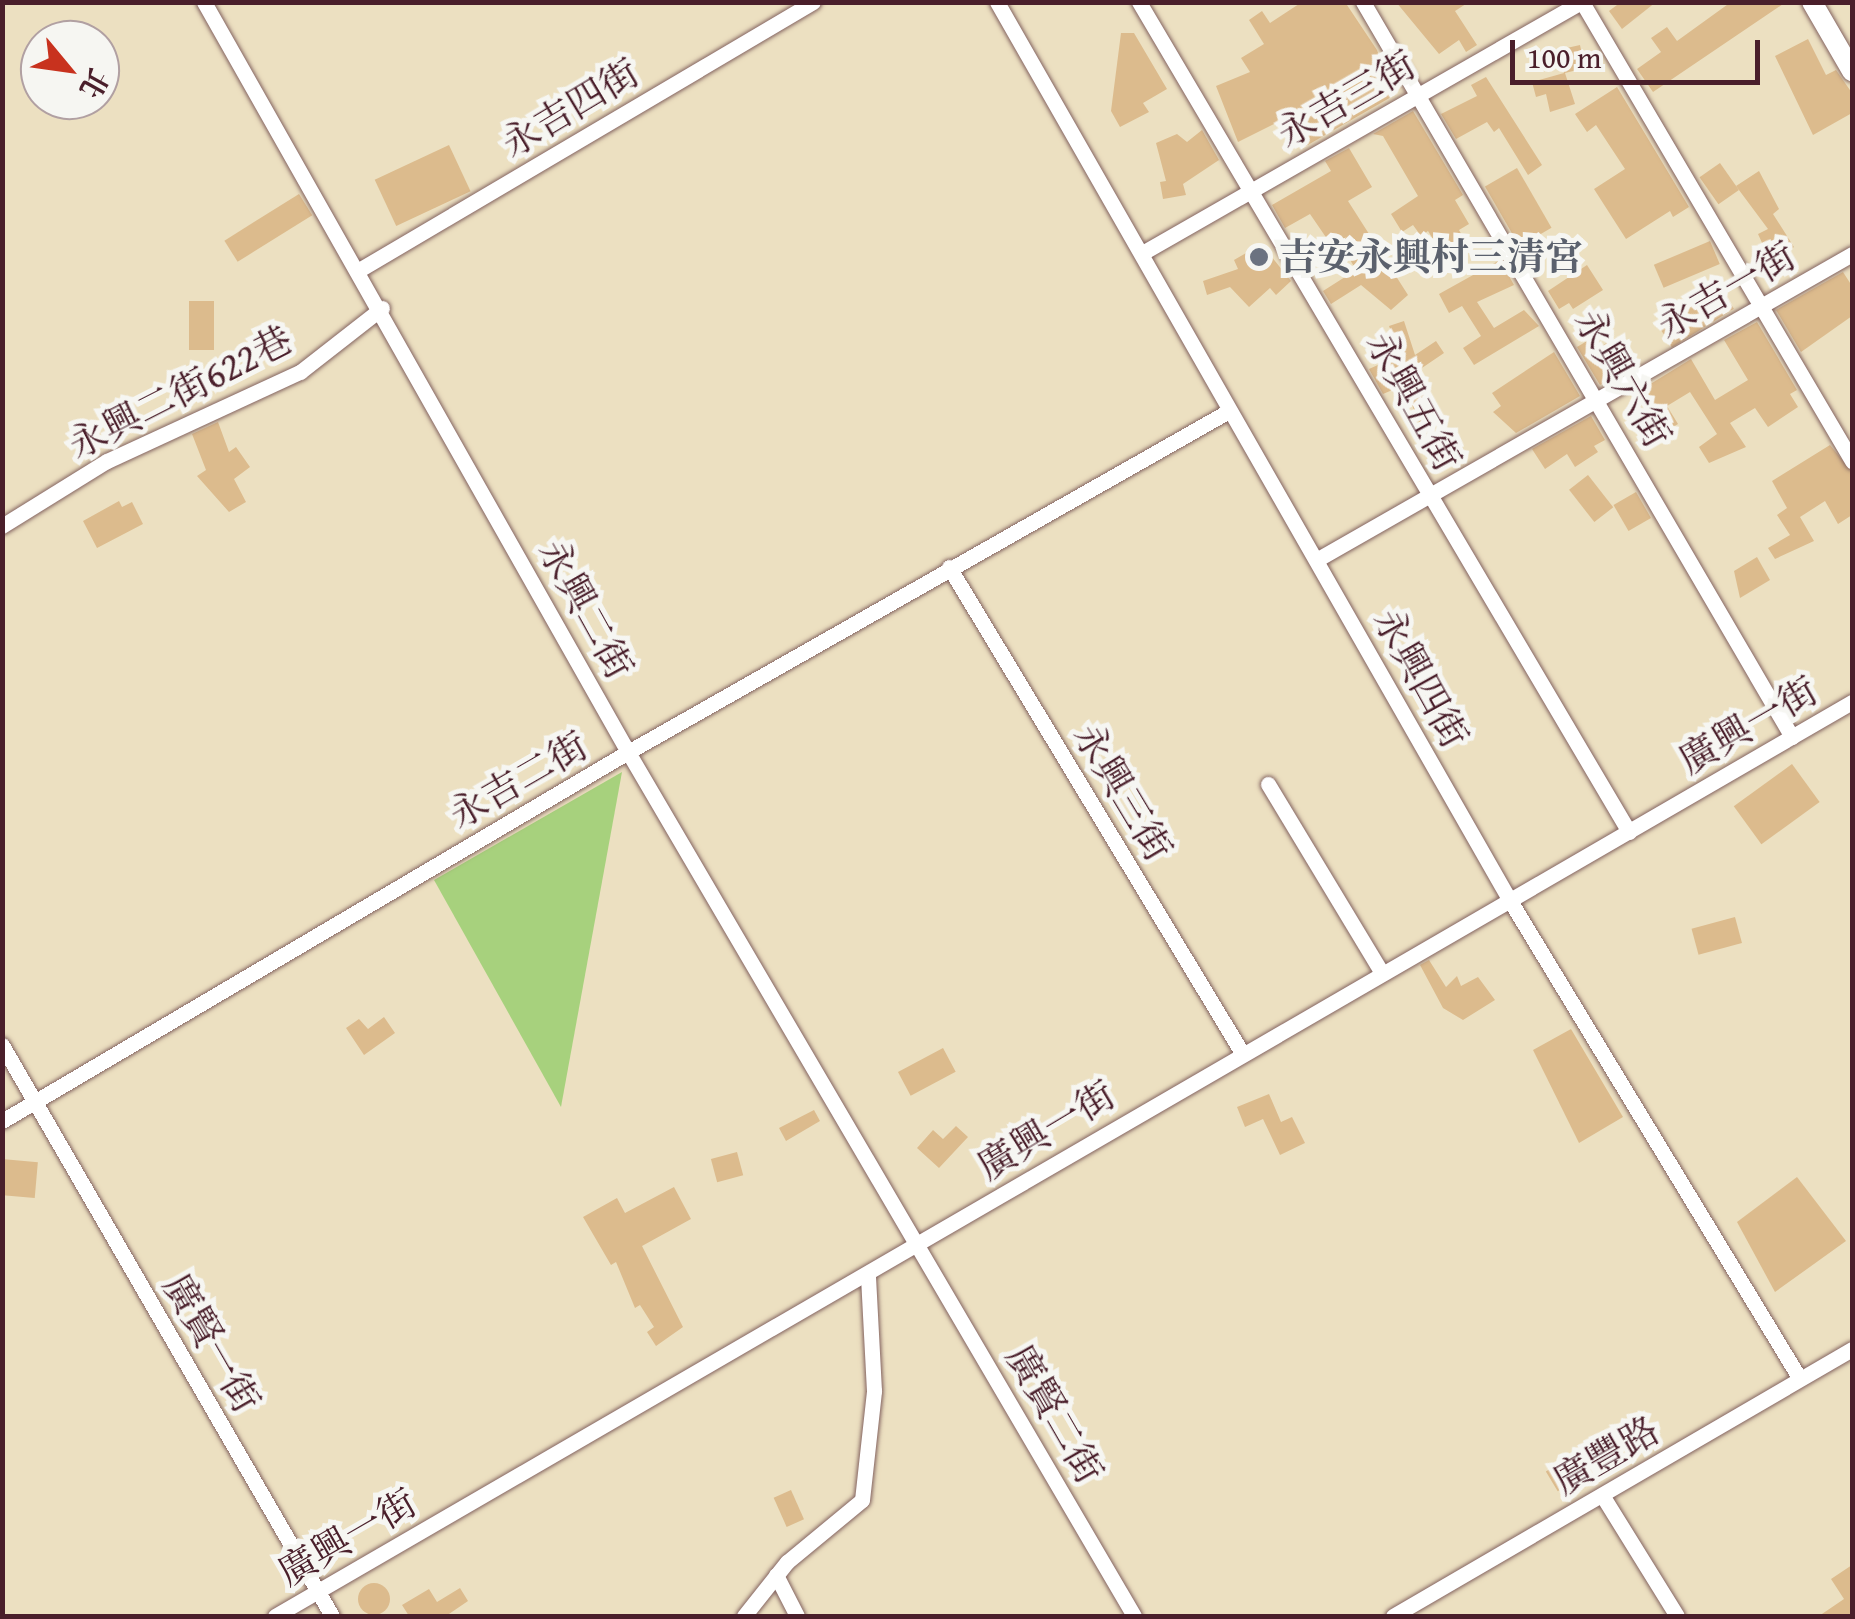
<!DOCTYPE html>
<meta charset="utf-8">
<style>
body{margin:0}
#map{position:relative;width:1855px;height:1619px;overflow:hidden;background:#ece0c1;font-family:"Gentium Book Plus","Noto Serif TC",serif}
div>[style]{position:absolute}
[style*='--x']{left:calc(var(--x)*1px);top:calc(var(--y)*1px);width:calc(var(--w)*1px);rotate:calc(var(--a)*1deg)}
.green>*{inset:0;background:#a7d17d}
.building>*{inset:0;background:#dcbb8d;transform-origin:0 0}
.round{border-radius:50%}
.roads{filter:drop-shadow(0 0 2px #836360) drop-shadow(0 0 2px #836360)}
.minor>*{height:15px;margin:-7.5px;padding:0 7.5px;transform-origin:7.5px;border-radius:7.5px;background:#fff}
.tertiary>*{height:20px;margin:-10px;padding:0 10px;transform-origin:10px;border-radius:10px;background:#fff}
.dots>*{width:28px;height:28px;translate:-50% -50%;box-sizing:border-box;border:5px solid #f6f6f2;border-radius:50%}
span{translate:-50% -50%;white-space:nowrap;text-align:center;line-height:1.15;-webkit-text-stroke:10px #f6f6f2;paint-order:stroke}
.street-label{font-size:38px;color:#4a1f2b}
.worship-label{font-size:38px;color:#5b616d;font-weight:700}
.left{translate:0 -50%;text-align:left}
.frame{position:absolute;inset:0;border:5px solid #4a1f2b;pointer-events:none}
.north{position:absolute;left:20px;top:20px;width:100px;height:100px;box-sizing:border-box;background:#f6f6f2;border:2px solid #b1a0a2;border-radius:50%;rotate:119deg;font-size:28px;font-weight:700;line-height:40px;text-align:center;color:#4a1f2b}
.north::after{content:'';display:block;margin:auto;width:35px;height:45px;background:#c8321e;clip-path:polygon(50% 0,100% 100%,50% 72%,0 100%)}
.scale{position:absolute;left:1510px;top:40px;width:250px;height:45px;box-sizing:border-box;border:5px solid #4a1f2b;border-top:0;padding-left:12px;font-size:30px;line-height:35px;white-space:nowrap;color:#4a1f2b;-webkit-text-stroke:8px #f6f6f2;paint-order:stroke}
</style>
<div id="map">
<div class="green">
<div style="clip-path:polygon(622px 772px,561px 1107px,434px 880px)"></div>
</div>
<div class="building">
<div style="clip-path:polygon(1302px 2px,1345px 2px,1377px 50px,1393px 96px,1306px 146px,1288px 117px,1238px 142px,1216px 86px,1250px 72px,1241px 58px,1264px 44px,1249px 20px,1262px 11px,1270px 23px)"></div>
<div style="clip-path:polygon(1396px 2px,1469px 2px,1455px 11px,1477px 45px,1466px 52px,1459px 40px,1439px 54px)"></div>
<div style="clip-path:polygon(1621px 2px,1656px 2px,1622px 29px,1609px 11px)"></div>
<div style="clip-path:polygon(1731px 2px,1786px 2px,1653px 92px,1637px 69px,1661px 52px,1651px 38px,1667px 27px,1677px 41px)"></div>
<div style="clip-path:polygon(1121px 33px,1134px 33px,1167px 89px,1143px 103px,1149px 112px,1120px 127px,1111px 111px)"></div>
<div style="clip-path:polygon(1808px 39px,1826px 75px,1836px 70px,1852px 93px,1852px 113px,1813px 135px,1775px 56px)"></div>
<div style="clip-path:polygon(1580px 45px,1585px 68px,1565px 73px,1575px 104px,1550px 112px,1546px 94px,1536px 97px,1532px 82px,1564px 73px,1558px 50px)"></div>
<div style="clip-path:polygon(1486px 77px,1542px 165px,1528px 175px,1499px 128px,1494px 132px,1487px 122px,1456px 139px,1441px 114px,1477px 96px,1471px 85px)"></div>
<div style="clip-path:polygon(1617px 87px,1689px 207px,1673px 217px,1670px 211px,1626px 239px,1594px 189px,1625px 169px,1596px 125px,1587px 132px,1575px 114px)"></div>
<div style="clip-path:polygon(1413px 111px,1463px 195px,1455px 200px,1469px 224px,1459px 230px,1467px 244px,1445px 258px,1428px 231px,1421px 236px,1413px 225px,1402px 232px,1391px 214px,1418px 196px,1383px 136px,1373px 134px)"></div>
<div style="clip-path:polygon(1202px 130px,1219px 160px,1183px 184px,1186px 195px,1163px 199px,1160px 182px,1166px 181px,1156px 143px,1177px 134px,1187px 142px)"></div>
<div style="left:449px;top:145px;width:51px;height:82px;rotate:65deg"></div>
<div style="clip-path:polygon(1349px 148px,1372px 187px,1348px 201px,1408px 295px,1391px 310px,1361px 285px,1331px 304px,1323px 291px,1356px 270px,1341px 244px,1334px 249px,1310px 214px,1285px 228px,1272px 205px,1331px 171px,1325px 161px)"></div>
<div style="left:1720px;top:163px;width:33px;height:25px;rotate:55deg"></div>
<div style="left:1517px;top:168px;width:69px;height:37px;rotate:60deg"></div>
<div style="clip-path:polygon(1759px 171px,1779px 209px,1773px 214px,1794px 247px,1787px 252px,1792px 260px,1775px 271px,1758px 234px,1768px 229px,1736px 186px)"></div>
<div style="left:299px;top:194px;width:25px;height:88px;rotate:58deg"></div>
<div style="left:1710px;top:241px;width:25px;height:61px;rotate:67deg"></div>
<div style="clip-path:polygon(1253px 249px,1256px 255px,1267px 251px,1291px 281px,1276px 295px,1270px 288px,1249px 307px,1230px 287px,1207px 295px,1203px 281px,1238px 269px,1234px 260px)"></div>
<div style="clip-path:polygon(1500px 260px,1514px 285px,1477px 302px,1494px 328px,1524px 310px,1539px 326px,1474px 365px,1463px 348px,1481px 336px,1462px 306px,1449px 313px,1439px 294px)"></div>
<div style="clip-path:polygon(1587px 265px,1603px 290px,1573px 309px,1569px 303px,1559px 309px,1548px 291px)"></div>
<div style="clip-path:polygon(1843px 272px,1852px 286px,1852px 316px,1801px 352px,1776px 310px)"></div>
<div style="left:1719px;top:285px;width:28px;height:73px;rotate:58deg"></div>
<div style="left:214px;top:301px;width:49px;height:25px;rotate:90deg"></div>
<div style="clip-path:polygon(1404px 321px,1415px 355px,1436px 341px,1444px 353px,1419px 370px,1439px 417px,1420px 425px,1404px 385px,1383px 394px,1369px 369px,1400px 355px,1389px 326px)"></div>
<div style="clip-path:polygon(1757px 322px,1797px 390px,1790px 394px,1798px 407px,1768px 427px,1755px 408px,1730px 423px,1746px 447px,1709px 463px,1699px 447px,1717px 434px,1690px 392px,1667px 406px,1678px 424px,1651px 440px,1640px 422px,1653px 413px,1639px 391px,1691px 359px,1715px 400px,1748px 380px,1724px 340px)"></div>
<div style="clip-path:polygon(1587px 341px,1593px 351px,1610px 341px,1626px 369px,1600px 385px,1577px 347px)"></div>
<div style="clip-path:polygon(1554px 352px,1580px 396px,1516px 433px,1493px 412px,1501px 406px,1492px 393px)"></div>
<div style="clip-path:polygon(1591px 416px,1605px 440px,1594px 446px,1598px 452px,1575px 467px,1567px 454px,1545px 469px,1532px 449px)"></div>
<div style="clip-path:polygon(218px 422px,229px 452px,236px 447px,250px 467px,234px 479px,246px 502px,229px 512px,197px 476px,206px 470px,192px 434px)"></div>
<div style="clip-path:polygon(1830px 445px,1852px 472px,1852px 515px,1838px 524px,1825px 501px,1800px 517px,1814px 541px,1775px 559px,1768px 548px,1790px 535px,1777px 515px,1787px 508px,1772px 481px)"></div>
<div style="left:1588px;top:475px;width:41px;height:24px;rotate:52deg"></div>
<div style="left:1636px;top:492px;width:30px;height:26px;rotate:60deg"></div>
<div style="clip-path:polygon(119px 501px,122px 507px,132px 502px,143px 524px,97px 548px,83px 521px)"></div>
<div style="clip-path:polygon(1757px 557px,1770px 580px,1740px 598px,1734px 571px)"></div>
<div style="left:1792px;top:764px;width:47px;height:72px;rotate:54deg"></div>
<div style="left:1735px;top:917px;width:27px;height:45px;rotate:75deg"></div>
<div style="clip-path:polygon(1429px 960px,1446px 987px,1457px 976px,1461px 986px,1478px 977px,1495px 1000px,1463px 1020px,1443px 1008px,1420px 965px)"></div>
<div style="clip-path:polygon(384px 1017px,395px 1033px,364px 1055px,346px 1028px,359px 1019px,368px 1029px)"></div>
<div style="clip-path:polygon(1571px 1029px,1623px 1117px,1579px 1143px,1533px 1050px)"></div>
<div style="left:943px;top:1048px;width:27px;height:51px;rotate:62deg"></div>
<div style="clip-path:polygon(1269px 1094px,1281px 1122px,1292px 1117px,1305px 1143px,1280px 1155px,1263px 1119px,1245px 1127px,1237px 1107px)"></div>
<div style="clip-path:polygon(814px 1110px,820px 1121px,786px 1141px,779px 1128px)"></div>
<div style="clip-path:polygon(956px 1126px,968px 1137px,939px 1168px,917px 1148px,933px 1130px,943px 1139px)"></div>
<div style="left:737px;top:1152px;width:24px;height:27px;rotate:75deg"></div>
<div style="left:2px;top:1159px;width:36px;height:36px;rotate:5deg"></div>
<div style="clip-path:polygon(1797px 1177px,1846px 1241px,1775px 1292px,1737px 1222px)"></div>
<div style="clip-path:polygon(674px 1187px,691px 1219px,642px 1246px,683px 1327px,656px 1346px,647px 1332px,654px 1327px,640px 1305px,635px 1308px,616px 1262px,611px 1265px,583px 1217px,617px 1198px,625px 1213px)"></div>
<div style="left:1575px;top:1454px;width:23px;height:34px;rotate:59deg"></div>
<div style="left:791px;top:1490px;width:32px;height:19px;rotate:66deg"></div>
<div style="clip-path:polygon(1852px 1565px,1852px 1616px,1819px 1616px,1844px 1599px,1831px 1579px)"></div>
<div class="round" style="left:358px;top:1583px;width:32px;height:32px"></div>
<div style="clip-path:polygon(460px 1588px,468px 1601px,446px 1616px,409px 1616px,402px 1605px,429px 1589px,437px 1602px)"></div>
</div>
<div class="roads">
<div class="minor">
<div style="--x:204;--y:2;--w:862;--a:60.52"></div>
<div style="--x:628;--y:752;--w:1001;--a:59.64"></div>
<div style="--x:997;--y:2;--w:1033;--a:60.28"></div>
<div style="--x:1509;--y:899;--w:561;--a:58.77"></div>
<div style="--x:1139;--y:2;--w:964;--a:59.44"></div>
<div style="--x:1363;--y:2;--w:851;--a:59.73"></div>
<div style="--x:1582;--y:2;--w:533;--a:59.53"></div>
<div style="--x:1144;--y:252;--w:503;--a:-29.77"></div>
<div style="--x:359;--y:270;--w:527;--a:-30.55"></div>
<div style="--x:2;--y:526;--w:123;--a:-31.8"></div>
<div style="--x:107;--y:461;--w:213;--a:-24.8"></div>
<div style="--x:300;--y:372;--w:104;--a:-38"></div>
<div style="--x:1318;--y:559;--w:615;--a:-29.73"></div>
<div style="--x:949;--y:567;--w:565;--a:58.9"></div>
<div style="--x:1268;--y:784;--w:218;--a:58.9"></div>
<div style="--x:2;--y:1045;--w:660;--a:59.97"></div>
<div style="--x:2;--y:1121;--w:727;--a:-30.52"></div>
<div style="--x:628;--y:752;--w:689;--a:-29.58"></div>
<div style="--x:1602;--y:1495;--w:142;--a:58.2"></div>
<div style="--x:776;--y:1575;--w:46;--a:62.9"></div>
<div style="--x:275;--y:1616;--w:1823;--a:-30.1"></div>
<div style="--x:744;--y:1616;--w:69;--a:-51.5"></div>
<div style="--x:787;--y:1562;--w:97;--a:-39.6"></div>
<div style="--x:862;--y:1500;--w:110;--a:-83.7"></div>
<div style="--x:874;--y:1391;--w:115;--a:-93"></div>
<div style="--x:1393;--y:1616;--w:531;--a:-30.19"></div>
</div>
<div class="tertiary">
<div style="--x:1812;--y:2;--w:80;--a:59.9"></div>
</div>
</div>
<div class="dots">
<div style="left:1259px;top:257px;background:#6b7280"></div>
</div>
<div class="street-label">
<span style="left:1346px;top:99px;rotate:-30deg">永吉三街</span>
<span style="left:570px;top:108px;rotate:-31deg">永吉四街</span>
<span style="left:1726px;top:290px;rotate:-30deg">永吉一街</span>
<span style="left:1623px;top:378px;rotate:60deg">永興六街</span>
<span style="left:180px;top:392px;rotate:-27deg">永興二街622巷</span>
<span style="left:1414px;top:401px;rotate:61deg">永興五街</span>
<span style="left:586px;top:609px;rotate:61deg">永興二街</span>
<span style="left:1421px;top:678px;rotate:61deg">永興四街</span>
<span style="left:1748px;top:725px;rotate:-30deg">廣興一街</span>
<span style="left:518px;top:780px;rotate:-30deg">永吉二街</span>
<span style="left:1123px;top:792px;rotate:59deg">永興三街</span>
<span style="left:1046px;top:1130px;rotate:-31deg">廣興一街</span>
<span style="left:212px;top:1343px;rotate:60deg">廣賢一街</span>
<span style="left:1055px;top:1414px;rotate:60deg">廣賢二街</span>
<span style="left:1606px;top:1455px;rotate:-30deg">廣豐路</span>
<span style="left:347px;top:1537px;rotate:-30deg">廣興一街</span>
</div>
<div class="worship-label">
<span class="left" style="left:1279px;top:257px">吉安永興村三清宮</span>
</div>
<div class="frame"></div>
<div class="north">北</div>
<div class="scale">100 m</div>
</div>
